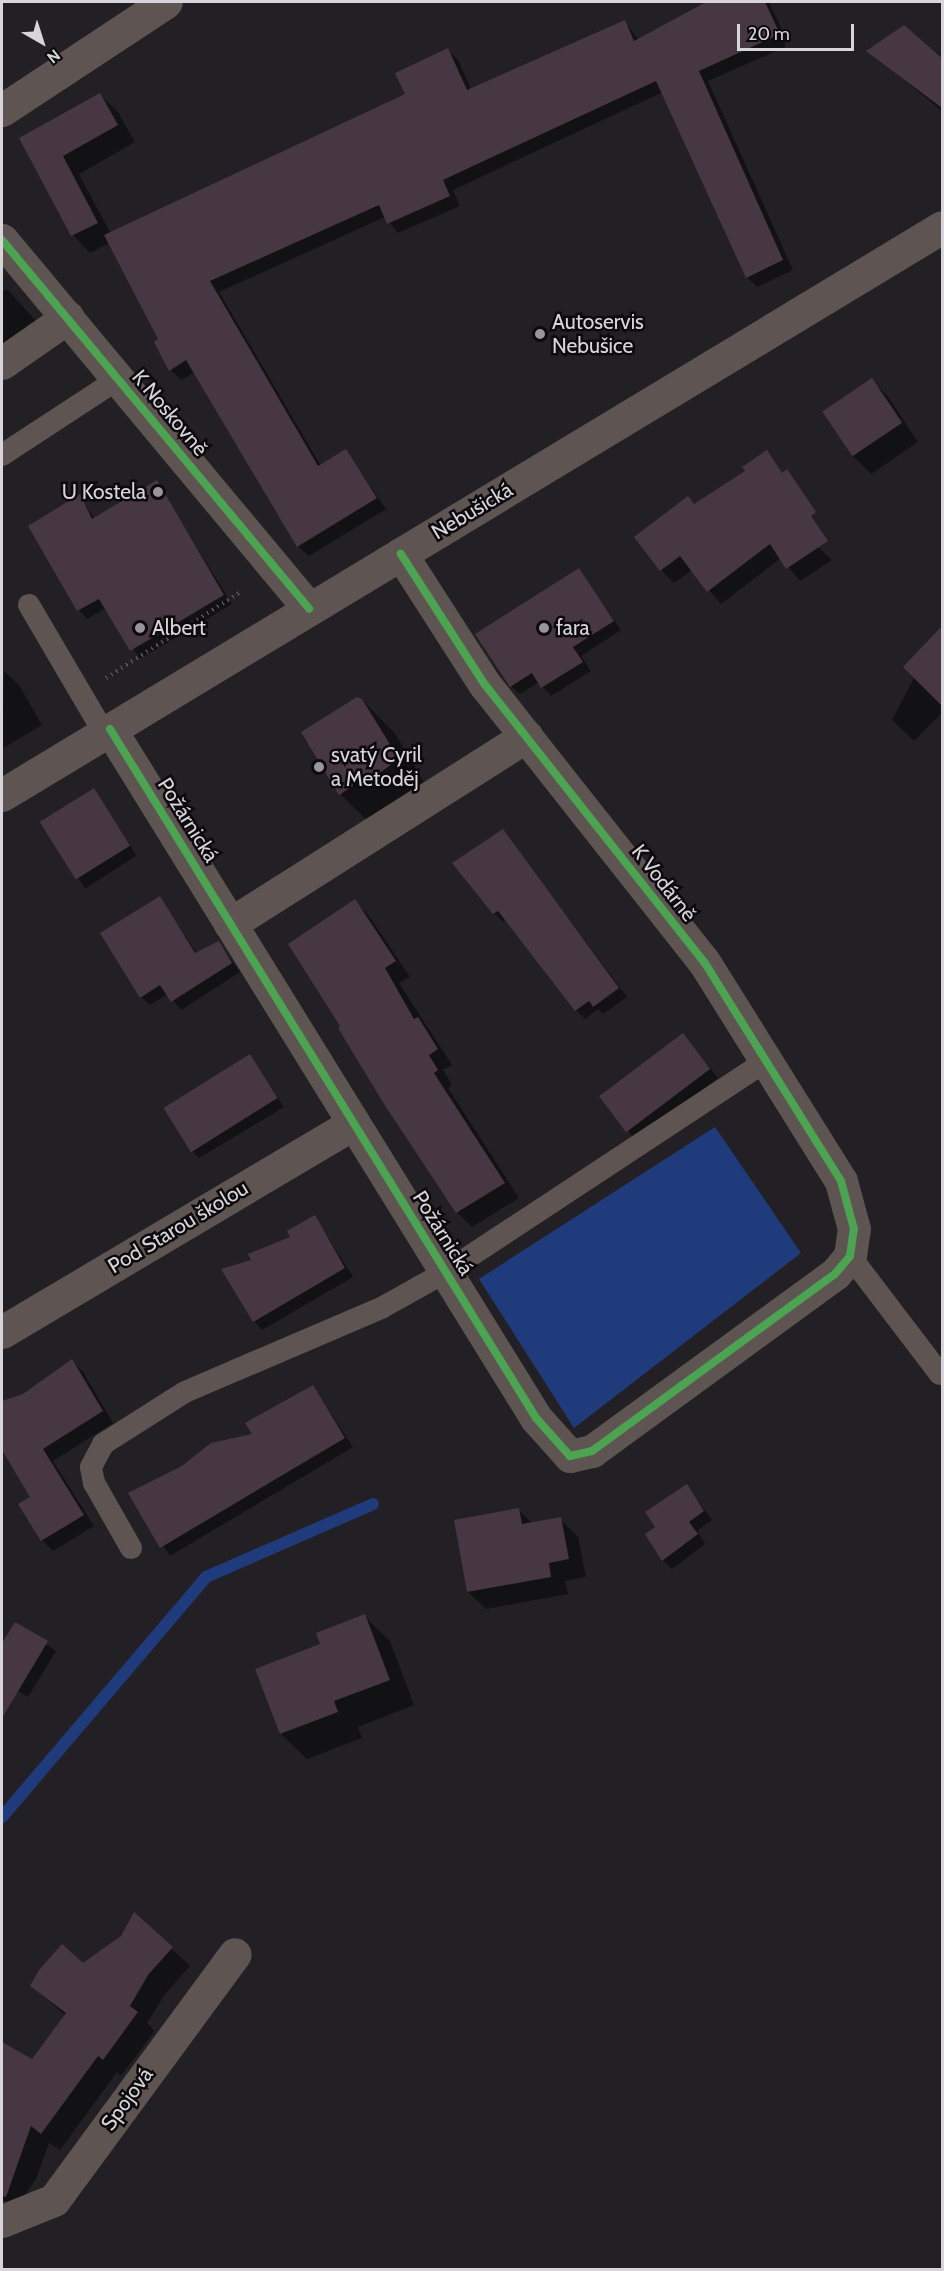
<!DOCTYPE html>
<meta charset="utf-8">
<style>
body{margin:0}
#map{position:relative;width:944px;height:2271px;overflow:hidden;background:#232025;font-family:Cabin,sans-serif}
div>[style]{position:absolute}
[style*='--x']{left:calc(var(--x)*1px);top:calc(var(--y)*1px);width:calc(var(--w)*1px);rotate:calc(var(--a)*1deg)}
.water>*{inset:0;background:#203b7b}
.shadow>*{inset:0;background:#0007;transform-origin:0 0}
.stream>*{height:12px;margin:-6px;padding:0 6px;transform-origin:6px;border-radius:6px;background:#203b7b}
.building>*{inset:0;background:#473742;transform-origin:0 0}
.path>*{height:4px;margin-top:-2px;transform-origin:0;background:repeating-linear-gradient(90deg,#595351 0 1.5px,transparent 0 6px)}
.service>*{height:22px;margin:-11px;padding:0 11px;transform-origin:11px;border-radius:11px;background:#5e5451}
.minor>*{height:33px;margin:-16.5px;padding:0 16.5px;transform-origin:16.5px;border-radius:16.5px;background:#5e5451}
.tertiary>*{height:33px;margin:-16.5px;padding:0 16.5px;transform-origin:16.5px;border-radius:16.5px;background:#5e5451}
.cycleway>*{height:8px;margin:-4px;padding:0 4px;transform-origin:4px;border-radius:4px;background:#4ca352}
.dots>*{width:16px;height:16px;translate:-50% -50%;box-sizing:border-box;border:3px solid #0c0a0d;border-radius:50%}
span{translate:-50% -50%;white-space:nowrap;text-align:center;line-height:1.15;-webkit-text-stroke:5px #0c0a0d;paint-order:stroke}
.poi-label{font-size:21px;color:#d8d5da}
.left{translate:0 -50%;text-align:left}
.right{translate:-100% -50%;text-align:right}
.street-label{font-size:21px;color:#d8d5da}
.frame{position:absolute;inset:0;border:3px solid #d8d5da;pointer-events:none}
.north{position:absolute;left:12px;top:12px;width:60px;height:60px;-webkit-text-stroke:4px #0c0a0d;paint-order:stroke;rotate:141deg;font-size:16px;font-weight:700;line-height:24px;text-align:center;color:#d8d5da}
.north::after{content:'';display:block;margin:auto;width:21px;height:27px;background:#d8d5da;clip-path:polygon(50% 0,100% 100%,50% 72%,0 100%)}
.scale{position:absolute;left:737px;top:24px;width:117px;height:27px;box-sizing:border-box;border:3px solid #d8d5da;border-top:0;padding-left:8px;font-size:18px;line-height:21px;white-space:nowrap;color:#d8d5da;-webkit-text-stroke:4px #0c0a0d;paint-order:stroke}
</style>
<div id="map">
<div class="water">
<div style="clip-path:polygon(715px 1127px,801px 1253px,574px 1428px,479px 1279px)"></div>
</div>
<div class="shadow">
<div style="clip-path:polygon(709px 2px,769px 2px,785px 36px,785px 47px,708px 81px,793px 270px,757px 287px,747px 277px,663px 92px,453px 190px,460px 206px,398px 233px,385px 217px,219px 292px,321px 466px,346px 451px,386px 509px,309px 556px,298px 546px,195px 372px,181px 380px,171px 370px,160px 339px,109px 243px,90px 253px,73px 235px,21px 138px,100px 95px,118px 112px,135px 142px,79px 174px,111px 234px,407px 95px,447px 50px,458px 60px,471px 89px,625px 22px,639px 40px)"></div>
<div style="clip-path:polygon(904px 27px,942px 57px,942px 111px,869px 51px)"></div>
<div style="clip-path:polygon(7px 289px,37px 322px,2px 345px,2px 292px)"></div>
<div style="clip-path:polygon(872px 380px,889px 398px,918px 442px,871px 474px,853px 456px)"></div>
<div style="clip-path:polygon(741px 475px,832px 560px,800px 581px,781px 558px,721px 604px,692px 570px,674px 583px,661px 570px,695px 506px)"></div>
<div style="clip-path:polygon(156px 482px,232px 604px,140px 659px,106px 608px,87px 619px,79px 610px,79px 496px,95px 519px)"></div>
<div style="clip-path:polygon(579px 570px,621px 630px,581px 656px,591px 671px,551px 696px,539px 682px,520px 694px,511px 686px)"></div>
<div style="clip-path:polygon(942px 624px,942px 713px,914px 741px,892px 720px)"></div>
<div style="clip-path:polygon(4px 671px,19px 685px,42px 725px,2px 749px)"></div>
<div style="clip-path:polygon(362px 700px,394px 732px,429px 791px,372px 825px,340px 794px)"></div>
<div style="left:94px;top:790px;width:78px;height:61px;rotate:57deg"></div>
<div style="clip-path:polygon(503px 831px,627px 997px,603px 1014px,598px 1009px,585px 1019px,576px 1010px,506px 920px,503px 922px,494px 913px,454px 864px)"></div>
<div style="clip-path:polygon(160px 898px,197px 954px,219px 943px,240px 972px,181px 1010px,168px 994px,150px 1005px,141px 997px)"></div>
<div style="clip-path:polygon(354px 901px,369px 916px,410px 977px,399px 983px,452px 1065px,443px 1070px,452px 1085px,448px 1088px,519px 1198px,472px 1227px,457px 1212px)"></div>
<div style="clip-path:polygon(683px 1035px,718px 1078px,635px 1139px,627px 1130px)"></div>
<div style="clip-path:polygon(250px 1056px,284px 1107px,199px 1158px,190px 1149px)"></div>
<div style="clip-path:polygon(315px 1217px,353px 1277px,262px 1330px,254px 1321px,253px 1261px,292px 1238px)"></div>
<div style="clip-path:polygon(72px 1361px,83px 1372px,113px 1423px,53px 1461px,94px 1526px,53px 1551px,42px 1540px,32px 1498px,2px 1448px,2px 1402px,24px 1395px)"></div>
<div style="clip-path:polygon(313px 1387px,353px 1447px,170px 1556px,130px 1494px,254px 1435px)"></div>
<div style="clip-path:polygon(687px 1486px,712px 1520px,697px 1531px,705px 1544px,672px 1569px,663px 1560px,657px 1528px)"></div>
<div style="clip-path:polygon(519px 1510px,533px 1524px,560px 1519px,578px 1537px,586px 1577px,565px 1581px,568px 1594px,486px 1609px,468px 1592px)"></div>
<div style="clip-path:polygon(364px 1616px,390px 1641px,414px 1705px,358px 1727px,362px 1738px,307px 1759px,281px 1734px,257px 1670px,322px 1645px)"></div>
<div style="clip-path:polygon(15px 1624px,56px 1651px,28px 1697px,2px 1682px,2px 1646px)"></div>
<div style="clip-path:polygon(134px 1914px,190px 1966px,166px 1993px,147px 2023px,155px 2031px,121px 2076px,117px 2072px,60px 2150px,49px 2143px,36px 2179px,17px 2206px,2px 2200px,2px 2056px,8px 2047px,32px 2061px,66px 2016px,32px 1986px,83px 1965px,122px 1937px)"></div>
</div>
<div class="stream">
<div style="--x:2;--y:1817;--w:315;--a:-49.6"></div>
<div style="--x:206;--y:1577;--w:182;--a:-23.6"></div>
</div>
<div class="building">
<div style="clip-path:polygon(706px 2px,765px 2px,780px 34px,699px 71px,783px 260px,746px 278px,656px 81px,443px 180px,450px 196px,387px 224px,379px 205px,210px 281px,318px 466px,346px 449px,377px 498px,297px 547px,186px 360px,169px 371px,154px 342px,158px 339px,104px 235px,405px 94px,395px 73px,448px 48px,467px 90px,625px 20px,634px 41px)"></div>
<div style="clip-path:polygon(904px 25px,942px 58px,942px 108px,866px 51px)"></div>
<div style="clip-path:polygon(100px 93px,118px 125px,63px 156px,98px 223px,71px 236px,19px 138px)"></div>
<div style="left:872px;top:378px;width:54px;height:60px;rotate:56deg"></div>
<div style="clip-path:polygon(767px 450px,782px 473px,787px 469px,816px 512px,811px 516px,828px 541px,786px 569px,770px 544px,707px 592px,680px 556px,660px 571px,634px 537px,688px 496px,694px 504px,745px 471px,742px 467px)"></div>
<div style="clip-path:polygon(157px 480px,224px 595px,130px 651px,99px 599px,77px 611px,28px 526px,80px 494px,92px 519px)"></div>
<div style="clip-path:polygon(579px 568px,614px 621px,573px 647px,583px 662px,541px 688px,532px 673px,510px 687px,475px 634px)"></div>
<div style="clip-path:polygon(942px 626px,942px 706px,903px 667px)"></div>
<div style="clip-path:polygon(357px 697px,362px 699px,399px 759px,367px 782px,365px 778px,339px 795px,301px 732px)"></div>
<div style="left:94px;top:788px;width:68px;height:64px;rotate:58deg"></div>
<div style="clip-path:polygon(503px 829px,619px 988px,593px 1007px,589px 1001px,575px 1011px,498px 911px,493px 914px,452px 863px)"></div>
<div style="clip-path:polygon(160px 896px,195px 953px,219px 941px,232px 963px,171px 1002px,160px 985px,140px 998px,100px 933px)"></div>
<div style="clip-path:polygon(355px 899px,396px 961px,385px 968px,414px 1019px,418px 1017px,438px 1049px,429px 1055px,438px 1070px,434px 1073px,505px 1183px,456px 1213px,384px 1104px,338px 1028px,340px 1026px,288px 944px)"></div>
<div style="left:683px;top:1033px;width:45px;height:105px;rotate:53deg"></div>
<div style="left:250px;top:1054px;width:52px;height:102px;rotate:58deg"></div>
<div style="clip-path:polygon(315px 1215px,345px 1268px,253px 1322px,221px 1269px,251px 1260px,248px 1254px,290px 1237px,287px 1231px)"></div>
<div style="clip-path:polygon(72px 1359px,103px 1411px,43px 1449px,84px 1515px,41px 1541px,18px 1504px,30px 1497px,2px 1450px,2px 1401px,23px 1394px)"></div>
<div style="clip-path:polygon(313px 1385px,345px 1438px,160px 1548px,128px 1493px,182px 1466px,211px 1443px,252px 1434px,245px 1423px)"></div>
<div style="clip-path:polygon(687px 1484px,704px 1511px,689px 1522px,698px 1534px,662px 1561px,645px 1534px,655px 1527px,645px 1512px)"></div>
<div style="clip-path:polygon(519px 1508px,522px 1524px,561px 1517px,569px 1559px,549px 1563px,551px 1577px,467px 1592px,454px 1520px)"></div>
<div style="clip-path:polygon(365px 1614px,390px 1680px,334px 1701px,338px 1712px,280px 1734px,255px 1669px,320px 1644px,316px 1633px)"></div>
<div style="clip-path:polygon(15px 1622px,48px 1641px,2px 1718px,2px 1643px)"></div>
<div style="clip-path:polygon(134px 1912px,173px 1947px,148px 1975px,130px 2006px,138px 2012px,103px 2060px,98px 2056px,41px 2134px,31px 2126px,6px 2197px,2px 2196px,2px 2042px,32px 2059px,66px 2013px,30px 1986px,39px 1970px,62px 1944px,83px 1963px,121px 1936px)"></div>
</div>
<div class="path">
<div style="--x:106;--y:678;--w:161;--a:-32.6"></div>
</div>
<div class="service">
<div style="--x:2;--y:455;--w:139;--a:-33.2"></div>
<div style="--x:29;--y:605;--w:148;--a:59.6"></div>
<div style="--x:850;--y:1256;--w:148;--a:52.7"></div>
<div style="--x:131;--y:1548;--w:75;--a:-119.6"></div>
<div style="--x:94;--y:1483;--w:16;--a:-101"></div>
<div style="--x:91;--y:1467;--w:26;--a:-62"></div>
<div style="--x:103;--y:1444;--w:97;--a:-32.4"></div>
<div style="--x:185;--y:1392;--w:215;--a:-23.2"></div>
<div style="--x:383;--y:1307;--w:72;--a:-29.1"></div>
<div style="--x:446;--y:1272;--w:383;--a:-33.4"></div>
</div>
<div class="minor">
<div style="--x:2;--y:110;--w:196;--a:-33.4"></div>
<div style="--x:2;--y:240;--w:480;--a:50.2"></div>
<div style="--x:2;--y:363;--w:80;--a:-34.9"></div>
<div style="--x:110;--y:729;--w:810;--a:58.27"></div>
<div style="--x:536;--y:1418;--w:51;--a:48.2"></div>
<div style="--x:570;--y:1456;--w:23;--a:-13"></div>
<div style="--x:592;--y:1451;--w:301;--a:-36.1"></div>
<div style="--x:835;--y:1274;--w:23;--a:-50"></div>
<div style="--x:850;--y:1256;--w:27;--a:-82"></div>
<div style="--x:854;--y:1229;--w:50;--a:-105.2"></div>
<div style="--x:841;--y:1181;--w:258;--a:-122"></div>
<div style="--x:704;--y:962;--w:353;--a:-128.3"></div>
<div style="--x:485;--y:685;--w:156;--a:-122.7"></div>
<div style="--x:230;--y:924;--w:351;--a:-32.4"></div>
<div style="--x:2;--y:1332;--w:409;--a:-30.7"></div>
<div style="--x:2;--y:2221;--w:56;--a:-22"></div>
<div style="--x:54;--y:2200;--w:305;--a:-53.7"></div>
</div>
<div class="tertiary">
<div style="--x:2;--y:795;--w:1098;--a:-31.14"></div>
</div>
<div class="cycleway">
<div style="--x:2;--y:240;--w:480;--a:50.2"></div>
<div style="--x:110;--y:729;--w:810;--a:58.27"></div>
<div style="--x:536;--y:1418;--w:51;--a:48.2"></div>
<div style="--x:570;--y:1456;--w:23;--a:-13"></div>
<div style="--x:592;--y:1451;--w:301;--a:-36.1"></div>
<div style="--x:835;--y:1274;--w:23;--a:-50"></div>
<div style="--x:850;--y:1256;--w:27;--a:-82"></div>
<div style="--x:854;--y:1229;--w:50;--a:-105.2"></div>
<div style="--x:841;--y:1181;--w:258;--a:-122"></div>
<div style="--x:704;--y:962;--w:353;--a:-128.3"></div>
<div style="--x:485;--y:685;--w:156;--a:-122.7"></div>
</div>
<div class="dots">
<div style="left:540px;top:334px;background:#99969b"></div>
<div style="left:158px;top:492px;background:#99969b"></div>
<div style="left:140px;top:628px;background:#99969b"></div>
<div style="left:544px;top:628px;background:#99969b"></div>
<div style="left:319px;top:767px;background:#99969b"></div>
</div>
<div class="poi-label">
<span class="left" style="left:552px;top:334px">Autoservis<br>Nebušice</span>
<span class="right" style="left:146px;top:492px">U Kostela</span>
<span class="left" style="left:152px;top:628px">Albert</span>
<span class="left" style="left:556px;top:628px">fara</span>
<span class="left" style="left:331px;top:767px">svatý Cyril<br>a Metoděj</span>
</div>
<div class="street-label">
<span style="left:170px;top:413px;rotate:50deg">K Noskovně</span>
<span style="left:472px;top:511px;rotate:-31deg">Nebušická</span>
<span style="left:188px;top:820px;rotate:58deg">Požárnická</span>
<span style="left:664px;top:883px;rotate:52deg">K Vodárně</span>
<span style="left:178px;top:1227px;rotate:-31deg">Pod Starou školou</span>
<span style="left:443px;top:1233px;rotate:58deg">Požárnická</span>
<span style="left:127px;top:2099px;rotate:-54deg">Spojová</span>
</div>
<div class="frame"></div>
<div class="north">N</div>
<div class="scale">20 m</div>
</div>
